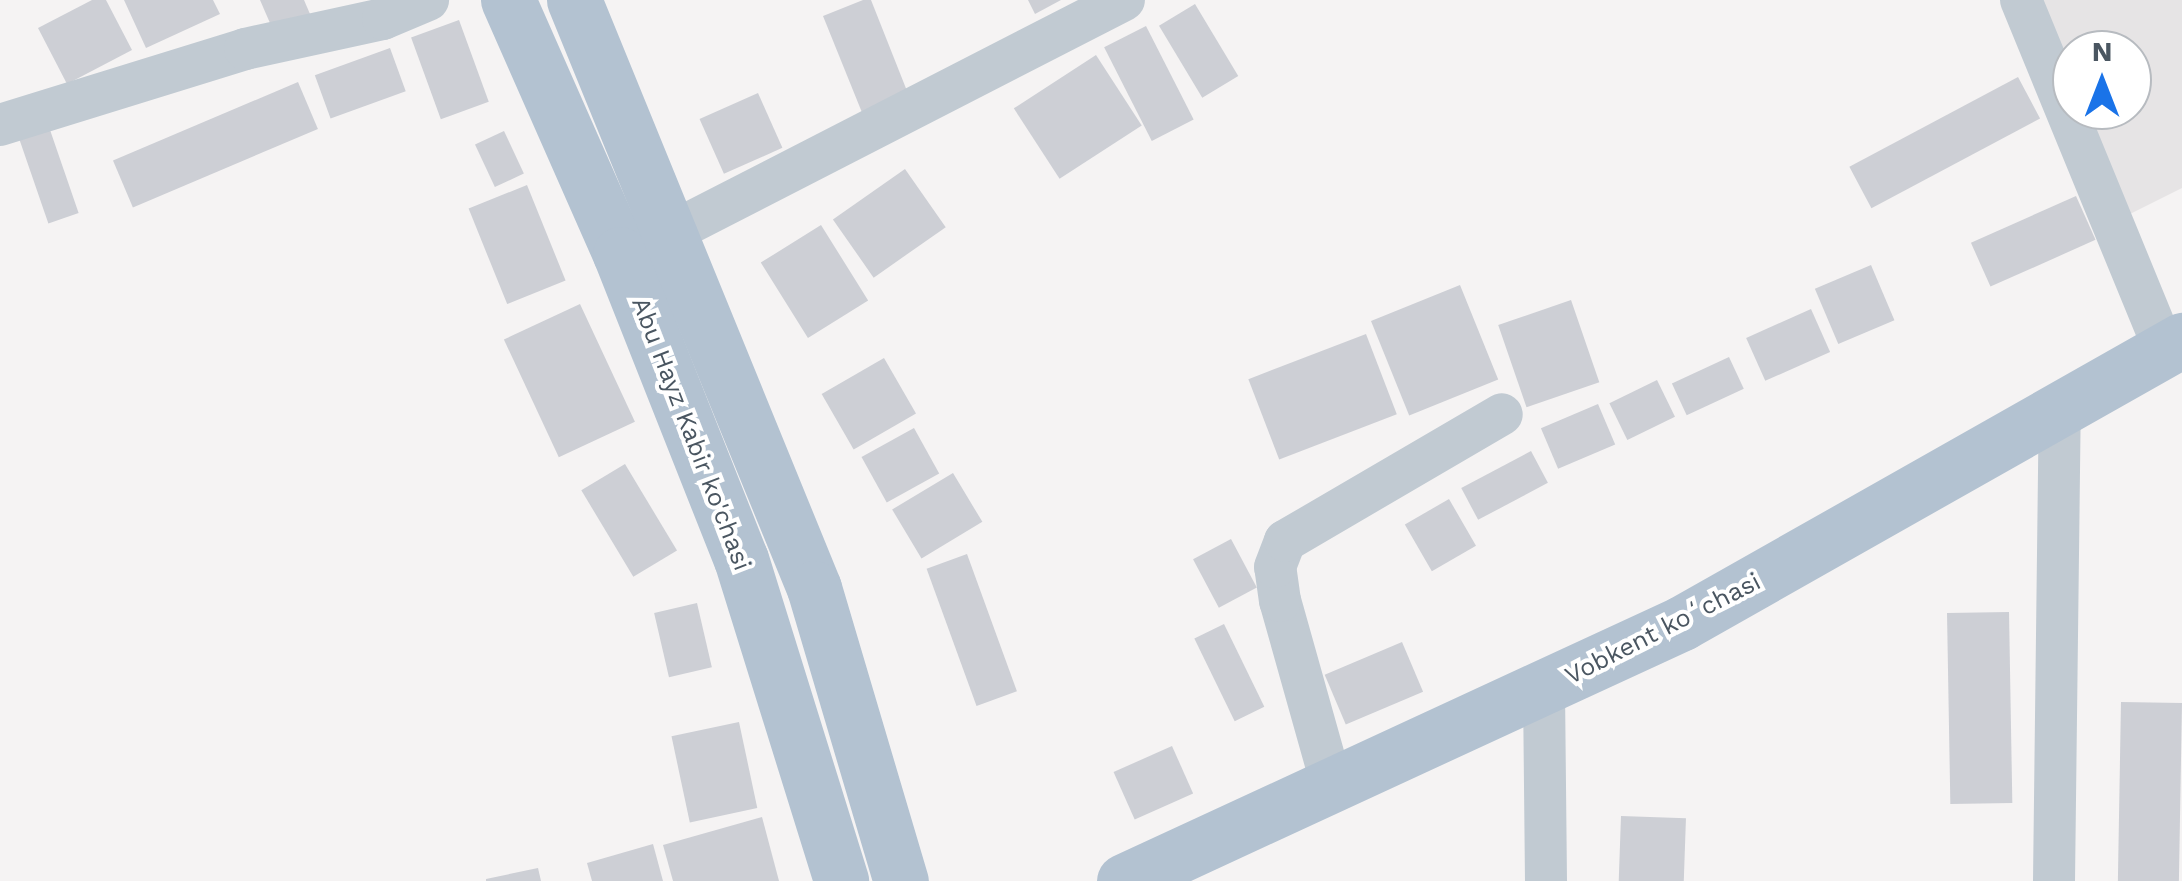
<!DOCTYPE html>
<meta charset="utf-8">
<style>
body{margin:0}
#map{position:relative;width:2182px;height:881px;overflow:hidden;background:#f5f3f3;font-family:"Work Sans",sans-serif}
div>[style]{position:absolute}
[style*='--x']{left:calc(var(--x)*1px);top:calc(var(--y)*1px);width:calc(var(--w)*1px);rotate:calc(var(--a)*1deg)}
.education>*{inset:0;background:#e6e4e5}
.building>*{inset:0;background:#cdcfd5;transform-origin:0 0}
.minor>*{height:42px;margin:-21px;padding:0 21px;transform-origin:21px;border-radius:21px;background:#c1cad2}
.major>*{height:55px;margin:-27.5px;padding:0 27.5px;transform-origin:27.5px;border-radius:27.5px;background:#b3c2d1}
span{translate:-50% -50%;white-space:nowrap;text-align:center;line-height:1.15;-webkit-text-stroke:8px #fff;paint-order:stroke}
.street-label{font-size:25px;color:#4a5661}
.north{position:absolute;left:2052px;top:30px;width:100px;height:100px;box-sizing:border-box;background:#fff;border:2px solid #b7bbc0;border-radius:50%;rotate:0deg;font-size:28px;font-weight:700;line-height:40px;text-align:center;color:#4a5661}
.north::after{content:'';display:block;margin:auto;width:35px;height:45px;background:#1a73e8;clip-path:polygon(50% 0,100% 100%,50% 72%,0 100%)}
</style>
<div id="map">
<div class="education">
<div style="clip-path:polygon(2035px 0,2182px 0,2182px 188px,2122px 218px,2079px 110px,2132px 110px,2132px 50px,2072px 50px,2072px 93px)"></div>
</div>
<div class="building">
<div style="clip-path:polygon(92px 0,106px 0,132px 50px,67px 84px,38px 28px)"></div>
<div style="clip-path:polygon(124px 0,213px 0,220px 14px,146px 48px)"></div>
<div style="clip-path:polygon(260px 0,304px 0,310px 14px,273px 30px)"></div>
<div style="clip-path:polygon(863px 0,871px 0,909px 96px,863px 115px,823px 16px)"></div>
<div style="clip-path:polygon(1028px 0,1061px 0,1035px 14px)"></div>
<div style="left:1195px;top:4px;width:84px;height:42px;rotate:59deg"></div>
<div style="left:459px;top:20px;width:87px;height:51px;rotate:70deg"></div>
<div style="left:1146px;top:26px;width:105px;height:47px;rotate:63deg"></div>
<div style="left:390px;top:48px;width:46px;height:80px;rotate:70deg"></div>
<div style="left:1096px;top:55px;width:84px;height:98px;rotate:57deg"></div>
<div style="left:2018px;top:77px;width:47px;height:191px;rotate:62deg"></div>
<div style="left:298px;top:82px;width:51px;height:201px;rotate:67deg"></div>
<div style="left:758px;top:93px;width:60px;height:64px;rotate:66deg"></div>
<div style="left:49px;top:127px;width:91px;height:32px;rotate:71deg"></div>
<div style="left:504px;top:131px;width:47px;height:32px;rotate:65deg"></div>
<div style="left:905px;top:169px;width:71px;height:88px;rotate:55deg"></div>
<div style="left:527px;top:185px;width:103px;height:63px;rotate:68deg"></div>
<div style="left:2076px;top:196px;width:48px;height:115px;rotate:66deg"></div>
<div style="left:821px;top:225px;width:89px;height:71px;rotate:58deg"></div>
<div style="left:1871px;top:265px;width:60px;height:61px;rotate:67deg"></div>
<div style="left:1460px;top:285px;width:102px;height:96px;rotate:68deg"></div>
<div style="left:1571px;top:300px;width:87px;height:77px;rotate:71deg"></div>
<div style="left:580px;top:304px;width:130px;height:84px;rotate:65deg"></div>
<div style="left:1811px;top:309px;width:47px;height:71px;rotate:66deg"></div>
<div style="left:1366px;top:334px;width:86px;height:126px;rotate:69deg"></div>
<div style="left:1729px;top:357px;width:35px;height:63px;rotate:65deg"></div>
<div style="left:884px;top:358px;width:64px;height:72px;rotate:60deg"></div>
<div style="left:1657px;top:380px;width:41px;height:53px;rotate:64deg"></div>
<div style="left:1598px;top:404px;width:44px;height:62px;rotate:67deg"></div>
<div style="left:914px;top:428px;width:52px;height:60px;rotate:61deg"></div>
<div style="left:1531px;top:451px;width:36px;height:79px;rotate:62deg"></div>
<div style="left:625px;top:464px;width:101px;height:51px;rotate:59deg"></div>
<div style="left:953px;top:473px;width:57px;height:71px;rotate:59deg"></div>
<div style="left:1449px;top:499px;width:54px;height:51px;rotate:60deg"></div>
<div style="left:1231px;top:539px;width:55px;height:43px;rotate:62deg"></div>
<div style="left:967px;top:554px;width:146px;height:43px;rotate:70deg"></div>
<div style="left:697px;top:603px;width:66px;height:44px;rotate:77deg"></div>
<div style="left:2009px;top:612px;width:191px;height:62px;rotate:89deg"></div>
<div style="left:1224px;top:624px;width:92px;height:33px;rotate:64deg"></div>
<div style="left:1402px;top:642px;width:54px;height:84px;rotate:67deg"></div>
<div style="left:2121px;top:702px;width:61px;height:179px;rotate:1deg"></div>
<div style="left:739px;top:722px;width:88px;height:69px;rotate:78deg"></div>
<div style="left:1172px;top:746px;width:52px;height:64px;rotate:66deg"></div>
<div style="left:1621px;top:816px;width:65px;height:65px;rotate:2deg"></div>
<div style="clip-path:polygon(762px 817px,779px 881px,673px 881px,663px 845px)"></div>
<div style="clip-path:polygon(653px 844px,663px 881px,592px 881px,587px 863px)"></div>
<div style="clip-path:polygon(538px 868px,541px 881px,486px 881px,486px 879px)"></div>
</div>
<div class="minor">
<div style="--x:2021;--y:0;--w:379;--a:67.7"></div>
<div style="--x:0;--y:125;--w:257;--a:-17.2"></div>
<div style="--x:245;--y:49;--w:141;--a:-12.3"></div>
<div style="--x:383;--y:19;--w:49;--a:-22.9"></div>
<div style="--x:672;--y:232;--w:508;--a:-27.17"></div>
<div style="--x:1544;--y:690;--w:191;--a:89.4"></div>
<div style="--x:1333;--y:789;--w:195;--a:-105.7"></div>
<div style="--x:1280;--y:601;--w:34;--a:-98"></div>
<div style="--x:1275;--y:567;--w:28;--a:-69"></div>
<div style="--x:1285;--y:541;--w:251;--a:-30.3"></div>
<div style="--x:2054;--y:881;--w:470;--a:-89.3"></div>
</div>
<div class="major">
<div style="--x:508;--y:0;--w:278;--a:66.2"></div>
<div style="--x:620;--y:254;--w:328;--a:68.4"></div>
<div style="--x:741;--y:559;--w:337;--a:72.7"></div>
<div style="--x:574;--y:0;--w:635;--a:67.8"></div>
<div style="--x:814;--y:588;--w:306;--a:73.5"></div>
<div style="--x:1124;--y:881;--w:615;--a:-24.81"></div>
<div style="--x:1682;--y:623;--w:575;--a:-29.51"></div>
</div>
<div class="street-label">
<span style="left:691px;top:434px;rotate:69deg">Abu Hayz Kabir ko'chasi</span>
<span style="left:1663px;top:629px;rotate:-27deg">Vobkent koʻchasi</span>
</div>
<div class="north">N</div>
</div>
